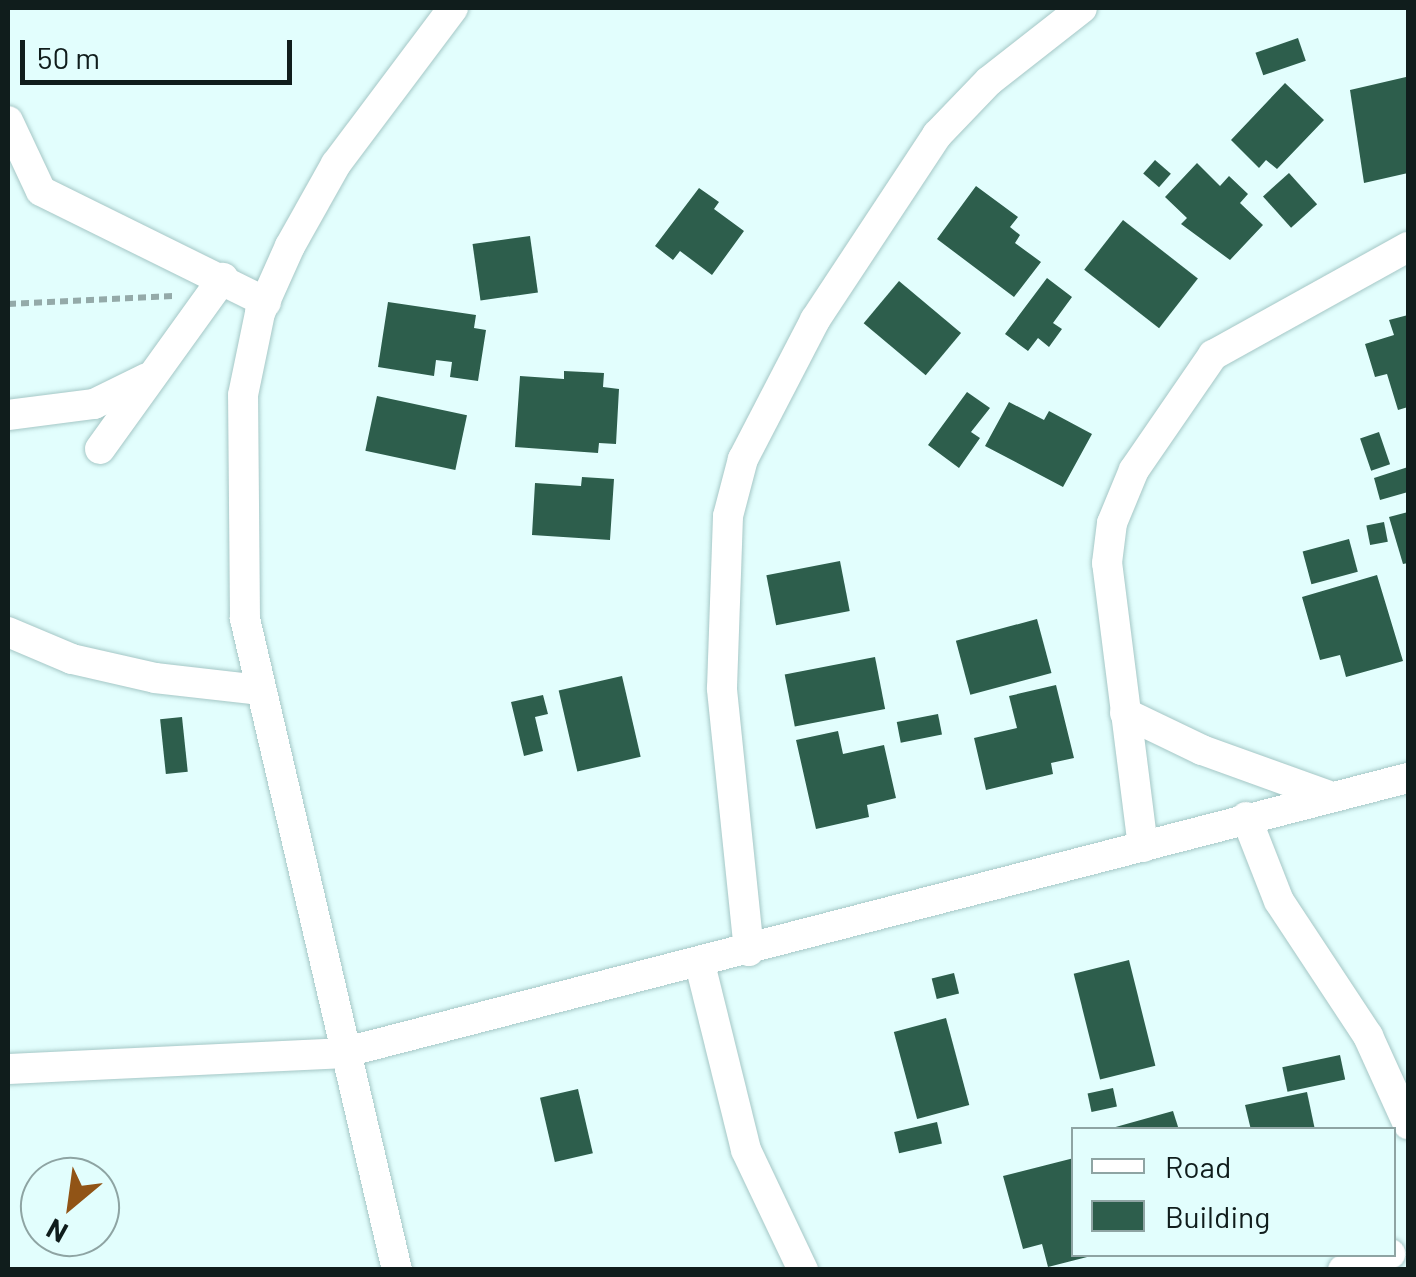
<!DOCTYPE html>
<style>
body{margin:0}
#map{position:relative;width:1416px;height:1277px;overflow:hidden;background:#e2fefd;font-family:Barlow,sans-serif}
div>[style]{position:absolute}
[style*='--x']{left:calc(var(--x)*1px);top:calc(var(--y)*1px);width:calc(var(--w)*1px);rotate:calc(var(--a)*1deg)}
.building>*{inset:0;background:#2d5e4c;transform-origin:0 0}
.path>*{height:6px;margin-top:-3px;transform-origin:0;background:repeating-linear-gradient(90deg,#94aaa9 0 8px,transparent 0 13px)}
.roads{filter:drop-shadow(0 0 2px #a5c7c6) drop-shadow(0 0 2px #a5c7c6)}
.minor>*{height:30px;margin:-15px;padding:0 15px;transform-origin:15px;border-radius:15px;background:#fff}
span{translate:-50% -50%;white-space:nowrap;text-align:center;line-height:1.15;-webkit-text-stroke:10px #e2fefd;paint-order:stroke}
.frame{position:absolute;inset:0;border:10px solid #101d1c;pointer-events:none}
.legend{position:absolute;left:1071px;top:1127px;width:325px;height:130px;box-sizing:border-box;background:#e2fefd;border:2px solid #8ea4a3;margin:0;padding:12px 18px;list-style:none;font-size:30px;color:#101d1c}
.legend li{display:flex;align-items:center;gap:20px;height:50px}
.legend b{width:50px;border:2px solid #8ea4a3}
.north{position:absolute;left:20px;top:1157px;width:100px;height:100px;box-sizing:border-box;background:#e2fefd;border:2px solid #8ea4a3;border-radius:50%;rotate:209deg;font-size:28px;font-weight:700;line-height:40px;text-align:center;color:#101d1c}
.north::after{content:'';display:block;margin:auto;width:35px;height:45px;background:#915416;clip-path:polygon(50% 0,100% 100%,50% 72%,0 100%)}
.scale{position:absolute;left:20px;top:40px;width:272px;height:45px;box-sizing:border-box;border:5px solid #101d1c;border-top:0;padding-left:12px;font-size:30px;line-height:35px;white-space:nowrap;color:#101d1c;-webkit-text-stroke:8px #e2fefd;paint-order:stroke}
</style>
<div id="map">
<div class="building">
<div style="left:1298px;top:38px;width:24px;height:45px;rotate:71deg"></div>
<div style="clip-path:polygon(1406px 77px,1408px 173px,1364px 183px,1350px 90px)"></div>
<div style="clip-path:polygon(1285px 83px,1324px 120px,1277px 169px,1266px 160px,1259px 168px,1231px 140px)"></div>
<div style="left:1155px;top:160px;width:21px;height:18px;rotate:41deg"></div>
<div style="clip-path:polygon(1197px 163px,1220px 186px,1229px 176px,1248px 194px,1240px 203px,1263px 225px,1230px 260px,1181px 224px,1187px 218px,1165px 197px)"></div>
<div style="left:1289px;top:173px;width:42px;height:35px;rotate:48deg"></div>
<div style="clip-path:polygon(976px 186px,1018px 217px,1010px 227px,1020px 235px,1015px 243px,1041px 262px,1014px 297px,937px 239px)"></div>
<div style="clip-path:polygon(699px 188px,719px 202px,714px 209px,744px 231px,712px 275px,680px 251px,673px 260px,655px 246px)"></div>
<div style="left:1123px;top:220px;width:95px;height:63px;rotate:38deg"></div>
<div style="left:530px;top:236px;width:57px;height:58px;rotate:82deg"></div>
<div style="clip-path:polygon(1047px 278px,1072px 297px,1053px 323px,1062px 329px,1049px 347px,1038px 338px,1028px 351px,1005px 334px)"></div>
<div style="left:899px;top:281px;width:81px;height:55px;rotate:40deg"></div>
<div style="clip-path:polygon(388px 302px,476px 315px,474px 328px,486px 330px,478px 381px,450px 377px,452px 362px,436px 360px,434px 376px,378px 367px)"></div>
<div style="clip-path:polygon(1408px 315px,1408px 407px,1398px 410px,1387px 374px,1375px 377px,1365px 344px,1394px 335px,1389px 320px)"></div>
<div style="clip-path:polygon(564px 371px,604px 373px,603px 387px,619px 389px,616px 444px,599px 443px,598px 453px,515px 447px,520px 376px,564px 379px)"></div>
<div style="clip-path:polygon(967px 392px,990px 408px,971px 432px,980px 438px,959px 468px,928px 445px)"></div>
<div style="left:377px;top:396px;width:92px;height:56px;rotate:12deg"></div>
<div style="clip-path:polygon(1009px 402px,1044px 420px,1049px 411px,1092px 434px,1063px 487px,985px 446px)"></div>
<div style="left:1379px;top:432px;width:34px;height:20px;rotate:71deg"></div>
<div style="clip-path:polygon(1408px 467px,1408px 492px,1380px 500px,1374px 478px)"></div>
<div style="clip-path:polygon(582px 477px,614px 479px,610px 540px,532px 535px,535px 483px,581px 486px)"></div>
<div style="clip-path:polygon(1408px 512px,1408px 563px,1403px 564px,1389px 517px)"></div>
<div style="left:1384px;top:522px;width:20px;height:18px;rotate:79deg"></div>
<div style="left:1349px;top:539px;width:34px;height:48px;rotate:75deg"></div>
<div style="left:840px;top:561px;width:51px;height:75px;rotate:79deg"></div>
<div style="clip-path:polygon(1377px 575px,1403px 661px,1346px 677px,1340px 655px,1320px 660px,1302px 597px)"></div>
<div style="left:1037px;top:619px;width:56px;height:84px;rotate:75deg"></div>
<div style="left:875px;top:657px;width:53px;height:92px;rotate:79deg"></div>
<div style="left:622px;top:676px;width:83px;height:65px;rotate:77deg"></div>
<div style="clip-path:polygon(1056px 685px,1074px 758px,1051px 763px,1053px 774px,986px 790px,974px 738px,1017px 728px,1009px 696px)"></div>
<div style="clip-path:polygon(543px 695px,548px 714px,535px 717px,543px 751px,524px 756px,511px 702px)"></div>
<div style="left:938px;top:714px;width:21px;height:42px;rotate:79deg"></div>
<div style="left:182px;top:717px;width:55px;height:22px;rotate:84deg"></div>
<div style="clip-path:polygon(838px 731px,843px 754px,884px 745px,896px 798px,867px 805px,869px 817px,816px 829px,796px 740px)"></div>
<div style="left:1129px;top:960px;width:109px;height:57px;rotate:76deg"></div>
<div style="left:954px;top:973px;width:21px;height:23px;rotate:76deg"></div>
<div style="left:946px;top:1018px;width:90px;height:54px;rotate:75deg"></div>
<div style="left:1340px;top:1055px;width:25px;height:59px;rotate:78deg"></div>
<div style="left:1113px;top:1088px;width:19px;height:26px;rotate:78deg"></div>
<div style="left:578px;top:1089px;width:66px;height:39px;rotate:77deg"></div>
<div style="clip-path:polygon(1307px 1092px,1315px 1130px,1251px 1130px,1245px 1105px)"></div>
<div style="clip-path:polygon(1173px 1111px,1179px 1130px,1113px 1130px,1112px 1128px)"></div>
<div style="left:937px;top:1122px;width:22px;height:44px;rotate:77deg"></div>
<div style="clip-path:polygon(1074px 1158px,1074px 1254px,1091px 1256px,1048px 1267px,1042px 1244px,1023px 1249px,1003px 1176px)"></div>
</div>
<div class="path">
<div style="--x:8;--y:304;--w:165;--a:-2.8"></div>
</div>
<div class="roads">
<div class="minor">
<div style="--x:8;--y:121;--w:77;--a:64.8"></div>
<div style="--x:41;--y:191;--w:251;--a:26.3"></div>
<div style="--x:8;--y:415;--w:87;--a:-7.3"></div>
<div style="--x:94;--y:404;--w:59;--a:-26.1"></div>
<div style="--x:100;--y:449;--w:211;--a:-54.3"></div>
<div style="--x:8;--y:632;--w:69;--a:22.9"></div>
<div style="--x:72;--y:659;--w:85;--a:12.9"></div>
<div style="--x:155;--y:678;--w:107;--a:6.5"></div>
<div style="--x:1125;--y:713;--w:85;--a:25.7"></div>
<div style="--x:1202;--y:750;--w:133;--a:19.8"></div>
<div style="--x:1246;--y:817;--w:90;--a:68.6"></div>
<div style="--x:1279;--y:901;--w:162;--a:56.6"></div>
<div style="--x:1368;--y:1036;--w:97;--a:65.6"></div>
<div style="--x:1143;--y:847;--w:286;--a:-97.2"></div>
<div style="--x:1107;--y:563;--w:40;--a:-82.9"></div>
<div style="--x:1112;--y:523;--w:57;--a:-67.5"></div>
<div style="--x:1134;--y:470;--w:140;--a:-55.5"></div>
<div style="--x:1213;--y:355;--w:223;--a:-29"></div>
<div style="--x:749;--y:951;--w:264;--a:-95.9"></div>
<div style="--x:722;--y:688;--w:172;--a:-88"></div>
<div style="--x:728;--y:516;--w:59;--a:-75.3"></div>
<div style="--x:743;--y:459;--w:157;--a:-62.6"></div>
<div style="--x:815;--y:320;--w:222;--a:-56.6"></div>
<div style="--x:937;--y:135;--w:75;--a:-46.1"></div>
<div style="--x:989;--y:81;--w:118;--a:-38.1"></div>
<div style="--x:700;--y:964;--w:192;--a:76.1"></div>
<div style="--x:746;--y:1150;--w:133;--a:64.6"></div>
<div style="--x:8;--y:1069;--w:334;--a:-2.7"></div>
<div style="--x:342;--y:1053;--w:1101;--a:-14.47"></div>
<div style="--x:397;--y:1270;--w:669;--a:-103.14"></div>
<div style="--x:245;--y:619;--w:224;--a:-90.5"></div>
<div style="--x:243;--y:395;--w:84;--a:-78.3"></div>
<div style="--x:260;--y:313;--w:73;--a:-65.9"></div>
<div style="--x:290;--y:246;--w:94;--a:-60.7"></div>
<div style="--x:336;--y:164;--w:195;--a:-53.1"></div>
<div style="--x:1343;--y:1270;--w:50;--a:-18.8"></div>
</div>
</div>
<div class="frame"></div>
<ul class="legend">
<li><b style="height:12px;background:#fff"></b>Road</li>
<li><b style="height:28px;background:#2d5e4c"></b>Building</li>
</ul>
<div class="north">N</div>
<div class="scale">50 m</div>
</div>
